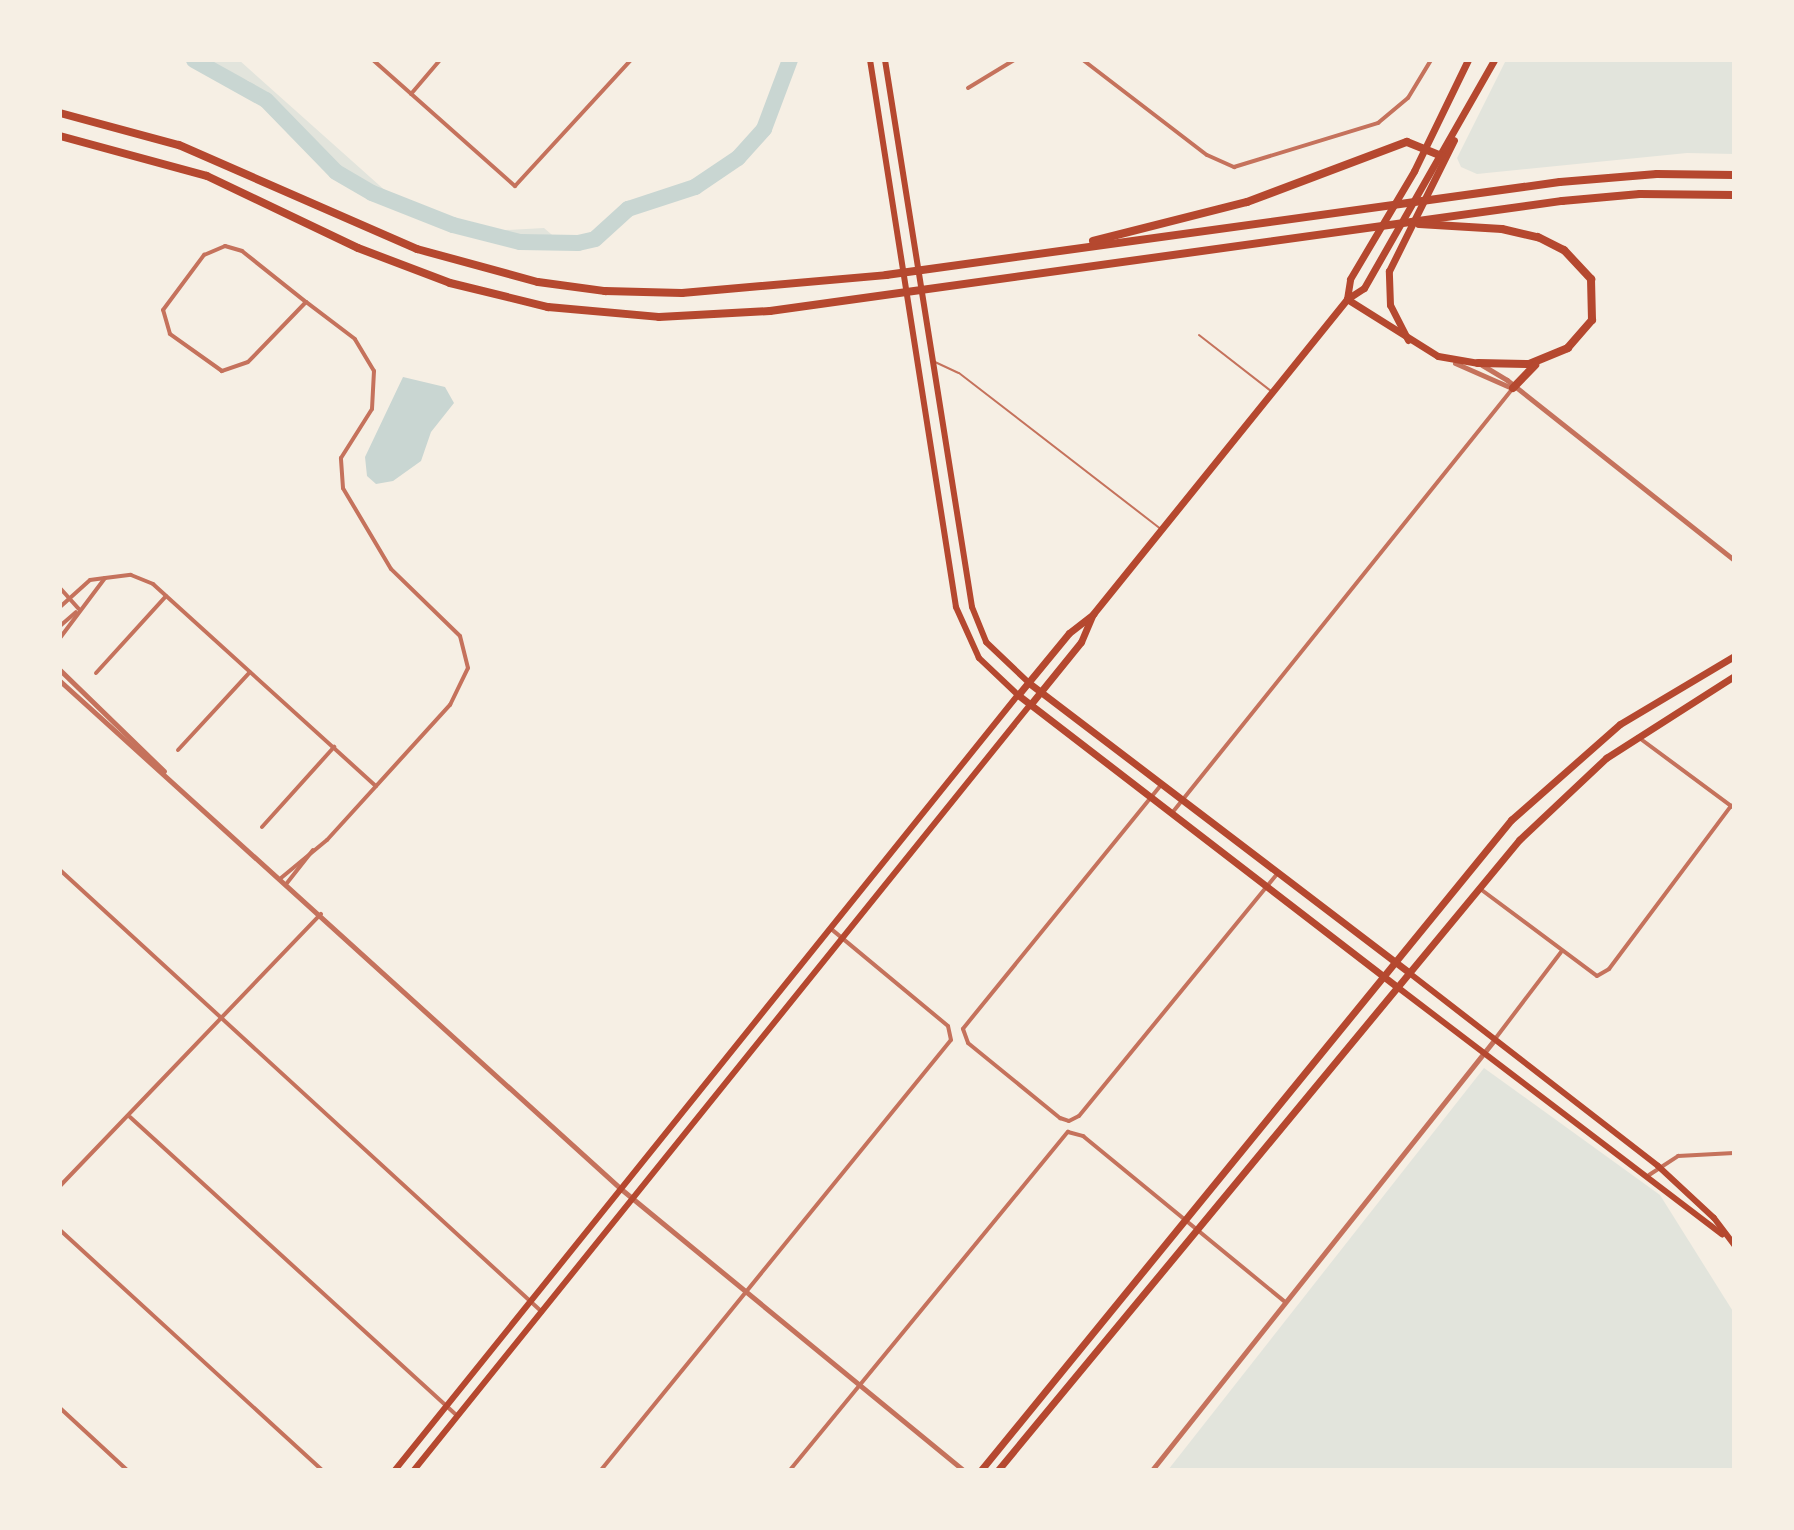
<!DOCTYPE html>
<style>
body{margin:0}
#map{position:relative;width:1794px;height:1530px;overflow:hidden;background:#f6efe4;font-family:"Noto Sans",sans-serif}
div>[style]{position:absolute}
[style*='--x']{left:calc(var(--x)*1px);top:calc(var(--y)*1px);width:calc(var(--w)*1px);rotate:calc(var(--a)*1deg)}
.green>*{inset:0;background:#e2e4dc}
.water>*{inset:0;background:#c9d6d2}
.river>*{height:16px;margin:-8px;padding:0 8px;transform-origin:8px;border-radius:8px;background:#c9d6d2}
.service>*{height:2px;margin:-1px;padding:0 1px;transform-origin:1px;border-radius:1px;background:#c5725c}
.minor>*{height:4px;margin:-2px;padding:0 2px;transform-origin:2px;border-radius:2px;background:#c5725c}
.tertiary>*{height:5px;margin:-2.5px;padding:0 2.5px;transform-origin:2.5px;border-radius:2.5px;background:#c5725c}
.secondary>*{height:6px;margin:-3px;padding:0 3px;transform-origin:3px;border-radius:3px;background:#b5482f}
.primary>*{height:7px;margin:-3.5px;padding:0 3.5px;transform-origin:3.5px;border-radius:3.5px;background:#b5482f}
.motorway>*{height:8px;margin:-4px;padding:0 4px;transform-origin:4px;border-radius:4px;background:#b5482f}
span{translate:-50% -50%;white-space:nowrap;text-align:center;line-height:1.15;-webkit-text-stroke:6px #f6efe4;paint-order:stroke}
.frame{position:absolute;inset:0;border:62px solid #f6efe4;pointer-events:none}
</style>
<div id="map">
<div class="green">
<div style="clip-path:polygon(191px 60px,239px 60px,398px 202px,487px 231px,544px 228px,558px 240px,531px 243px,469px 233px,384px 203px,349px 185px,249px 81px)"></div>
<div style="clip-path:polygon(1506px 60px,1734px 60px,1734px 154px,1687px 153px,1477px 174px,1461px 167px,1457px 158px)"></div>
<div style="clip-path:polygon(1484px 1068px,1660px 1195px,1734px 1313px,1734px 1470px,1168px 1470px)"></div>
</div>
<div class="water">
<div style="clip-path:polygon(403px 377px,445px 387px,454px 403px,431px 432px,421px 461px,393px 481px,376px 484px,367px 476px,365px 457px)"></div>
</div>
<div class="river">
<div style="--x:194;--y:60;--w:82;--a:29.1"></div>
<div style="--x:266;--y:100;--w:100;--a:45.8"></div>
<div style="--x:336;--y:172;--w:42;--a:30.3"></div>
<div style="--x:372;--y:193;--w:87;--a:21.6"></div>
<div style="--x:453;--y:225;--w:69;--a:14.2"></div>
<div style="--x:520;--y:242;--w:58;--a:1"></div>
<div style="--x:578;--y:243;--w:17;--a:-13"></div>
<div style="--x:595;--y:239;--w:45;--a:-42.3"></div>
<div style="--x:628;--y:209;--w:71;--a:-18.2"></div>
<div style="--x:695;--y:187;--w:52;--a:-34"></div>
<div style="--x:738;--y:158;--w:39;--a:-48"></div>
<div style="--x:764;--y:129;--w:74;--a:-69.4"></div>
</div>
<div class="service">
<div style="--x:1199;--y:335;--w:91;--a:37.9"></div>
<div style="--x:935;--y:362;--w:26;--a:25"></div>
<div style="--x:959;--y:373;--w:255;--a:37.7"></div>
</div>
<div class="minor">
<div style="--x:373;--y:60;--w:190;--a:41.6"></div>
<div style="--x:515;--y:186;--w:171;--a:-47.4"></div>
<div style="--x:1017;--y:60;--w:6;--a:0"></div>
<div style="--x:1083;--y:60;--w:156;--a:37.5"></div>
<div style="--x:1207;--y:155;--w:30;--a:24"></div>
<div style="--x:1234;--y:167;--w:151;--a:-17"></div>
<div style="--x:1378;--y:123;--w:39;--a:-40"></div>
<div style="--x:1408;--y:98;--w:44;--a:-58.8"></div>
<div style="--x:968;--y:88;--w:54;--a:-31.3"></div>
<div style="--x:411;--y:94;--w:45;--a:-49.5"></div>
<div style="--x:225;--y:246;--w:18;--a:16"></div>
<div style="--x:242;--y:251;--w:82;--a:38.6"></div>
<div style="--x:306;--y:302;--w:83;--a:134"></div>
<div style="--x:248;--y:362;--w:28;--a:161"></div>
<div style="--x:222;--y:371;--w:64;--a:-144.6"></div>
<div style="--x:170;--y:334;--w:25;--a:-106"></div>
<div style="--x:163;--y:310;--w:69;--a:-53.3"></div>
<div style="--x:204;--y:255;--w:23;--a:-23"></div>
<div style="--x:105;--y:578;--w:26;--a:-7"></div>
<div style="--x:131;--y:575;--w:24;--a:22"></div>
<div style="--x:153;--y:584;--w:301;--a:42.2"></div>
<div style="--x:60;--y:588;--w:28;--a:48"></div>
<div style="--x:60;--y:607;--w:40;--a:-42"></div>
<div style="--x:90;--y:580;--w:15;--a:-8"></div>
<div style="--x:105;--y:578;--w:75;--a:126.9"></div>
<div style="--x:60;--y:626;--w:21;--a:-41"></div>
<div style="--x:96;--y:673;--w:104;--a:-47.7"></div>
<div style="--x:1638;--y:737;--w:119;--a:36.5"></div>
<div style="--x:178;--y:750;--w:106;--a:-47.3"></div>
<div style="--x:1161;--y:785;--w:314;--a:129.1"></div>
<div style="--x:963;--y:1029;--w:15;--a:70"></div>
<div style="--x:968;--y:1043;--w:119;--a:39.2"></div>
<div style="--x:1060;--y:1118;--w:9;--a:18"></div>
<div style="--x:1069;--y:1121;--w:11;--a:-27"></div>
<div style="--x:1079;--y:1116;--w:314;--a:-50.7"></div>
<div style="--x:1172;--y:813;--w:545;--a:-51.26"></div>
<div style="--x:262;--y:827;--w:108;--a:-48"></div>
<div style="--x:60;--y:870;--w:654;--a:42.52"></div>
<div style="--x:281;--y:878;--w:60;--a:-39.6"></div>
<div style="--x:327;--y:840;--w:183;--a:-47.7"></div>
<div style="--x:450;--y:705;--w:41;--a:-64.1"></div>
<div style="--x:468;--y:668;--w:33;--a:-104"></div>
<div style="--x:460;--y:636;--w:96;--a:-135.8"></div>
<div style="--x:391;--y:569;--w:94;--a:-120.7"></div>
<div style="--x:343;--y:488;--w:30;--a:-94"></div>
<div style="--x:341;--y:458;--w:58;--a:-57.7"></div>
<div style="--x:372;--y:409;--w:38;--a:-87"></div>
<div style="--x:374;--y:371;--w:37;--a:-121"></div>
<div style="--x:355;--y:339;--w:61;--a:-142.9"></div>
<div style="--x:287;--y:883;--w:42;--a:-51.8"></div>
<div style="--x:1479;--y:888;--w:147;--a:36.7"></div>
<div style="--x:1597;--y:976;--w:14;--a:-30"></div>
<div style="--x:1609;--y:969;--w:204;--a:-53.2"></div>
<div style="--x:1495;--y:1039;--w:109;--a:-52.8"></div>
<div style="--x:130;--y:1117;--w:443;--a:42.4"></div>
<div style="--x:1649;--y:1175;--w:35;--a:-33"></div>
<div style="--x:1678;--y:1156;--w:56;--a:-3.1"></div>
<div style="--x:60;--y:1186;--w:377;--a:-46.2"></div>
<div style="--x:60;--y:1230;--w:355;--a:42.5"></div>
<div style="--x:60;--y:1408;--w:91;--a:42.8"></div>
<div style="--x:601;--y:1470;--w:554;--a:-50.86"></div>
<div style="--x:951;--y:1040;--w:14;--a:-102"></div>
<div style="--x:948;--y:1026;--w:152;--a:-140.3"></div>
<div style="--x:790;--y:1470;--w:438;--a:-50.6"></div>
<div style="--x:1068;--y:1132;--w:16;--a:15"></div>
<div style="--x:1083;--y:1136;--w:261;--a:39.4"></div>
</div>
<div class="tertiary">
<div style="--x:1455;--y:363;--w:62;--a:23.7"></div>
<div style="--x:1482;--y:365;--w:29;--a:31"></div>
<div style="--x:1507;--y:380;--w:290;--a:38.4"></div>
<div style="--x:60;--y:670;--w:145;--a:44.2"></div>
<div style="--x:60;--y:681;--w:757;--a:42.16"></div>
<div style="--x:621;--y:1189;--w:443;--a:39.4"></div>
<div style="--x:1152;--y:1470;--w:551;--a:-51.49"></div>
</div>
<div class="secondary">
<div style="--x:885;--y:60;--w:554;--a:80.96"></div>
<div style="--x:972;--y:607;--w:38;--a:68"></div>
<div style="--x:986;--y:642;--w:59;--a:43.6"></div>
<div style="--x:1408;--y:972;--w:316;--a:37.8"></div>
<div style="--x:1658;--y:1166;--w:76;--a:42.9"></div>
<div style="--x:1714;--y:1218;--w:34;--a:53"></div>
<div style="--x:1396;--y:986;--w:410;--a:37.3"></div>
<div style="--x:395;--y:1470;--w:994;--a:-51.21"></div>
<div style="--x:1018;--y:695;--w:54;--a:-136.5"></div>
<div style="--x:979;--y:658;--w:56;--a:-114.3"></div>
<div style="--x:956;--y:607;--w:554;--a:-98.93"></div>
<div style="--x:414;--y:1470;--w:982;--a:-51.16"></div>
</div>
<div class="primary">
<div style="--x:1347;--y:299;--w:20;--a:-81"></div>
<div style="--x:1350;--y:279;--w:126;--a:-59.3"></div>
<div style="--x:1414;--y:171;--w:123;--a:-64.1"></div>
<div style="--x:1347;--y:299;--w:107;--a:32.1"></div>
<div style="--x:1438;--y:356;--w:41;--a:9.9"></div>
<div style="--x:1408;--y:340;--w:39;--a:-117"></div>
<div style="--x:1390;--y:305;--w:34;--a:-92"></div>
<div style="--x:1389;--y:271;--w:146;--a:-63.6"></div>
<div style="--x:1029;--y:683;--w:477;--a:37.3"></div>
<div style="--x:1030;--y:705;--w:81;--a:-51"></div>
<div style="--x:1081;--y:642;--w:28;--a:-67"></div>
<div style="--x:1396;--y:986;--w:477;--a:-142.4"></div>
<div style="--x:1018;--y:695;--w:80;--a:-50.6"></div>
<div style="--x:1069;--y:633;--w:31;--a:-38"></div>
<div style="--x:1093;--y:614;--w:405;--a:-51.1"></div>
<div style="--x:1347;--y:299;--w:20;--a:-33"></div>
<div style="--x:1364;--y:288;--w:262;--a:-60.3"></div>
<div style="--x:981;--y:1470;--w:839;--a:-50.81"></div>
<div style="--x:1511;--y:820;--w:145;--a:-41.4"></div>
<div style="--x:1620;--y:724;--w:133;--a:-30.8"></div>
<div style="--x:998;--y:1470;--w:818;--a:-50.41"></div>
<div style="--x:1519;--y:840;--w:120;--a:-43.3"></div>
<div style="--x:1606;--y:758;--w:152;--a:-32.6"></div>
</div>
<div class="motorway">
<div style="--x:60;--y:113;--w:123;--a:15.1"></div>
<div style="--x:179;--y:145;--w:260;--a:23.6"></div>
<div style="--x:417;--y:249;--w:125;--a:15.3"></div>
<div style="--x:538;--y:282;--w:68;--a:7.7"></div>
<div style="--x:605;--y:291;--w:77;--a:1.5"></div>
<div style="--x:682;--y:293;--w:205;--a:-5"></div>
<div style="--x:886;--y:275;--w:680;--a:-7.86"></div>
<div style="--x:1560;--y:182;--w:97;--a:-4.7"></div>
<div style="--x:1657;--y:174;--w:77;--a:0.7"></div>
<div style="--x:60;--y:136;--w:152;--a:15.2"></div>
<div style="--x:207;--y:176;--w:167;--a:25.5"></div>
<div style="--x:358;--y:248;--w:98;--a:20.8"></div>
<div style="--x:450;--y:283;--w:101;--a:13.8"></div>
<div style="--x:548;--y:307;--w:111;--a:5.1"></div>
<div style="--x:659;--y:317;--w:111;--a:-3.1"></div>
<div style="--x:770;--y:311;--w:800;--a:-7.91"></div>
<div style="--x:1562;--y:201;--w:78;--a:-5.1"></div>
<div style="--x:1640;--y:194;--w:94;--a:0.6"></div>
<div style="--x:1419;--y:224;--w:83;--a:3.4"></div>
<div style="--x:1502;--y:229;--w:37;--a:13"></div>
<div style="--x:1538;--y:237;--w:29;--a:27"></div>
<div style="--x:1564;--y:250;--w:40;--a:47"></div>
<div style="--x:1591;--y:279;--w:41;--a:88.6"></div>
<div style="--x:1592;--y:320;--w:37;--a:131"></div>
<div style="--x:1568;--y:348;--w:42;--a:157.7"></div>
<div style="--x:1529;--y:364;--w:51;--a:-178.9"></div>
<div style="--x:1093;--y:241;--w:159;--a:-14.2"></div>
<div style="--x:1247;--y:202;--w:171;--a:-20.6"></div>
<div style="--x:1407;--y:142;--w:37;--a:22"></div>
<div style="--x:1513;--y:388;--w:32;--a:-46"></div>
</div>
<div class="frame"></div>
</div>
